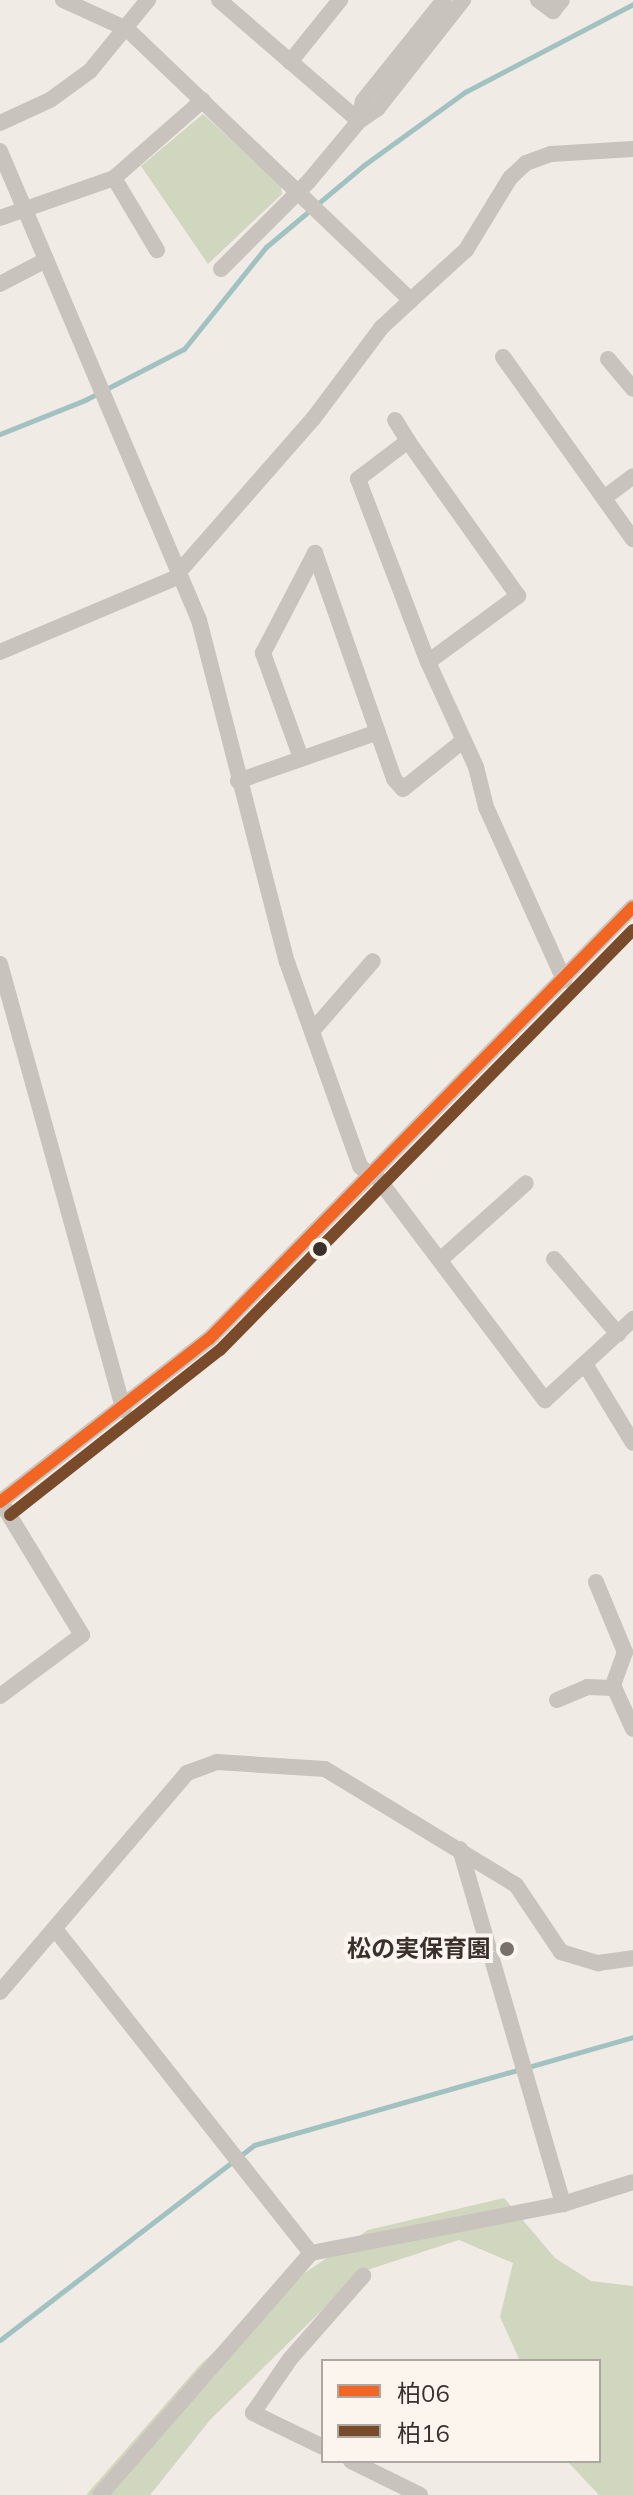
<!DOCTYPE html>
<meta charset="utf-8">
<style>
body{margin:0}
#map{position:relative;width:633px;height:2495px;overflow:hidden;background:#f0ebe5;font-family:Mulish,"Noto Sans JP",sans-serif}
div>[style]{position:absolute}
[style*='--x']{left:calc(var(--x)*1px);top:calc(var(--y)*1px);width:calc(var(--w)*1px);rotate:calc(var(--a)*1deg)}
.green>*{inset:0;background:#d1d6bf}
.stream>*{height:5px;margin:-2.5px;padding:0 2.5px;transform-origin:2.5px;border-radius:2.5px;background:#a1c2c1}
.street>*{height:16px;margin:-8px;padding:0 8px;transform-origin:8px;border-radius:8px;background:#c9c3be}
.bus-1>*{height:12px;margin:-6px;padding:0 6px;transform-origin:6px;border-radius:6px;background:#f26522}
.bus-2>*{height:12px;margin:-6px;padding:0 6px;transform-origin:6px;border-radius:6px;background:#7a4b2a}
.dots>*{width:22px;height:22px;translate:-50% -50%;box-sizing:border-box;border:4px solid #fbf5ee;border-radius:50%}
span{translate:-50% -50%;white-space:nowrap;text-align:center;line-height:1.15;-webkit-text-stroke:8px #fbf5ee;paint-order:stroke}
.poi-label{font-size:24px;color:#3b302b;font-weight:700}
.right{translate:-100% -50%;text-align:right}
.legend{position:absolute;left:321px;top:2359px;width:280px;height:104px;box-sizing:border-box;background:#fbf5ee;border:2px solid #aea6a0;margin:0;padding:10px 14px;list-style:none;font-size:24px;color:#3b302b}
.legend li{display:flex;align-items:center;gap:16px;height:40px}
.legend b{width:40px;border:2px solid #aea6a0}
</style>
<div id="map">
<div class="green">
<div style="clip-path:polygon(203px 114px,281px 185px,282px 194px,208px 264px,141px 166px)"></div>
<div style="clip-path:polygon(504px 2198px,555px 2258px,591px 2281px,633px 2286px,633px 2495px,599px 2495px,567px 2461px,599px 2461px,599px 2361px,520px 2361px,500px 2317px,513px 2263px,459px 2240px,361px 2272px,210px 2420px,150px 2495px,86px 2495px,200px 2365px,287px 2285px,368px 2230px)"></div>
</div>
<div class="stream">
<div style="--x:0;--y:434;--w:92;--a:-21.8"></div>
<div style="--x:85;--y:400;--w:111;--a:-27.3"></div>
<div style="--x:184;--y:349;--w:131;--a:-51.2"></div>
<div style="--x:266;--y:247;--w:128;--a:-39.9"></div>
<div style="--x:364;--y:165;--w:125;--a:-35.9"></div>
<div style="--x:465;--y:92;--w:190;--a:-27.6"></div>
<div style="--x:0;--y:2340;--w:320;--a:-37.5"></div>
<div style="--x:254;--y:2145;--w:394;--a:-15.9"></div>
</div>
<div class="street">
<div style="--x:63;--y:0;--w:70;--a:24.4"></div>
<div style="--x:127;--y:29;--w:393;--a:43.7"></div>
<div style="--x:411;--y:300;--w:74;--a:-42.3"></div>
<div style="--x:466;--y:250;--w:84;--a:-58.6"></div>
<div style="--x:510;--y:178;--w:22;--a:-43"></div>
<div style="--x:526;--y:163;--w:27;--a:-20"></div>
<div style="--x:551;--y:154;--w:82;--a:-3.5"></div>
<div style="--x:219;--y:0;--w:185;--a:40.8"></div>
<div style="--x:538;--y:0;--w:19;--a:36"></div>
<div style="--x:553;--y:11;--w:14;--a:-51"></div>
<div style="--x:290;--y:62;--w:80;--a:-51.1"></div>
<div style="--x:359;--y:121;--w:20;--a:-79"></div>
<div style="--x:363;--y:101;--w:129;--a:-51.3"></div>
<div style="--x:0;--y:123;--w:55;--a:-24.7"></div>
<div style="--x:50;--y:100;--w:49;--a:-35.9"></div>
<div style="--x:90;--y:71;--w:92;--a:-50.8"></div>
<div style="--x:0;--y:151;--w:509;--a:67.01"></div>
<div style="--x:199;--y:620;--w:353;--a:75.6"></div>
<div style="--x:287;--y:962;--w:217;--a:70.3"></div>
<div style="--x:360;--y:1166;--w:14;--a:45"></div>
<div style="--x:114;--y:178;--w:84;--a:59.2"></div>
<div style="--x:0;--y:218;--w:121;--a:-19.3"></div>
<div style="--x:114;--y:178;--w:118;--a:-41.2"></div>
<div style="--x:221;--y:269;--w:124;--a:-45"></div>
<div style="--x:309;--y:181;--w:78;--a:-50.2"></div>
<div style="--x:359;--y:121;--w:22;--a:-34"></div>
<div style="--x:377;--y:109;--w:139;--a:-51.7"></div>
<div style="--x:0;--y:284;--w:52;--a:-27.6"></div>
<div style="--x:503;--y:357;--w:224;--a:54.5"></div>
<div style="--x:608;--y:359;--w:39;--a:50"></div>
<div style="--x:395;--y:420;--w:25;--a:58"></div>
<div style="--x:604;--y:498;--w:36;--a:-37"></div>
<div style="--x:178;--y:573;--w:205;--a:-48.8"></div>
<div style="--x:313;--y:419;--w:114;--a:-53.2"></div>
<div style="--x:381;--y:328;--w:41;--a:-43"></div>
<div style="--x:0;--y:652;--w:195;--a:-22.9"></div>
<div style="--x:428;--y:662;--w:112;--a:-36.3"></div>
<div style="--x:518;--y:596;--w:190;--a:-125.4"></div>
<div style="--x:408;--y:441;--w:63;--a:142.8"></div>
<div style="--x:358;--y:479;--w:196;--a:69.1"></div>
<div style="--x:428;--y:662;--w:115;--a:65.4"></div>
<div style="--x:476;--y:767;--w:41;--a:76"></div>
<div style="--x:486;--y:807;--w:190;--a:65.7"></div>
<div style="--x:301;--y:758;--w:112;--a:-109.9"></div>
<div style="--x:263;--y:653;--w:113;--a:-62.5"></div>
<div style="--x:315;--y:553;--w:239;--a:70.7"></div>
<div style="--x:394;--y:779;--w:13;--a:48"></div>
<div style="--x:403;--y:789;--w:78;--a:-38.8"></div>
<div style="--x:238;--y:781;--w:148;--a:-19.3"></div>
<div style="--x:0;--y:964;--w:463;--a:74.5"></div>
<div style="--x:313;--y:1030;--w:91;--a:-49"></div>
<div style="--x:373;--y:1172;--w:286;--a:53"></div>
<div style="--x:545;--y:1400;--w:120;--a:-42.6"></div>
<div style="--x:554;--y:1259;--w:99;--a:49.5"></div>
<div style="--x:440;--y:1260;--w:115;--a:-41.8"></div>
<div style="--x:585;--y:1364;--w:92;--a:58.7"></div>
<div style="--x:0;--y:1502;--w:265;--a:-38"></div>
<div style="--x:209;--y:1339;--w:605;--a:-45.54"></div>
<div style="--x:596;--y:1582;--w:76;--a:67.5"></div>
<div style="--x:625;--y:1652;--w:35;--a:110"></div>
<div style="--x:613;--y:1685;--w:48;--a:65.6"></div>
<div style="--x:0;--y:1696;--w:102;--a:-36.6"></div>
<div style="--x:82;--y:1635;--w:156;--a:-121.3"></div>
<div style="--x:557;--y:1700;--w:33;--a:-23"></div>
<div style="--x:587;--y:1687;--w:27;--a:2"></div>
<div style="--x:460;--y:1849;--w:370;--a:73.8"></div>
<div style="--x:55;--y:1929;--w:413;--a:51.7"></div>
<div style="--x:311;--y:2253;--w:257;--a:-11"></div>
<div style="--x:563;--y:2204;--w:73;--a:-17.4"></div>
<div style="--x:0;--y:1992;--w:288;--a:-49.5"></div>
<div style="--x:187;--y:1773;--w:32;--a:-20"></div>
<div style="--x:217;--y:1762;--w:108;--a:3.7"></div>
<div style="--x:325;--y:1769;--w:223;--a:31.3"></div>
<div style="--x:516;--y:1885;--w:81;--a:56.1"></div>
<div style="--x:561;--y:1952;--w:39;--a:17"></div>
<div style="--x:598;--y:1963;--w:35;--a:-8"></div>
<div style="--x:323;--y:2447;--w:78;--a:-154.1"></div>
<div style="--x:253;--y:2413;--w:65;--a:-55.6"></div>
<div style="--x:290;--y:2359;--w:111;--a:-48.7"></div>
<div style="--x:351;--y:2461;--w:77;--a:26.2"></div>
<div style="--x:100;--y:2495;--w:321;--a:-48.9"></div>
</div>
<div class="bus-1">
<div style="--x:0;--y:1502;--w:265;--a:-38"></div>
<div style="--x:209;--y:1339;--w:605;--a:-45.54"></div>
</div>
<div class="bus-2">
<div style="--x:10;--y:1515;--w:267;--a:-38.2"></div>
<div style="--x:220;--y:1350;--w:589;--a:-45.48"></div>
</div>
<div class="dots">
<div style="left:320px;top:1249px;background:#3b302b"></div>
<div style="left:507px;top:1949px;background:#7a716c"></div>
</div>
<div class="poi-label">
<span class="right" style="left:491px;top:1949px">松の実保育園</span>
</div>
<ul class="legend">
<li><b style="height:10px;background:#f26522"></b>柏06</li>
<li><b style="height:10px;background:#7a4b2a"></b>柏16</li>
</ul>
</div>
